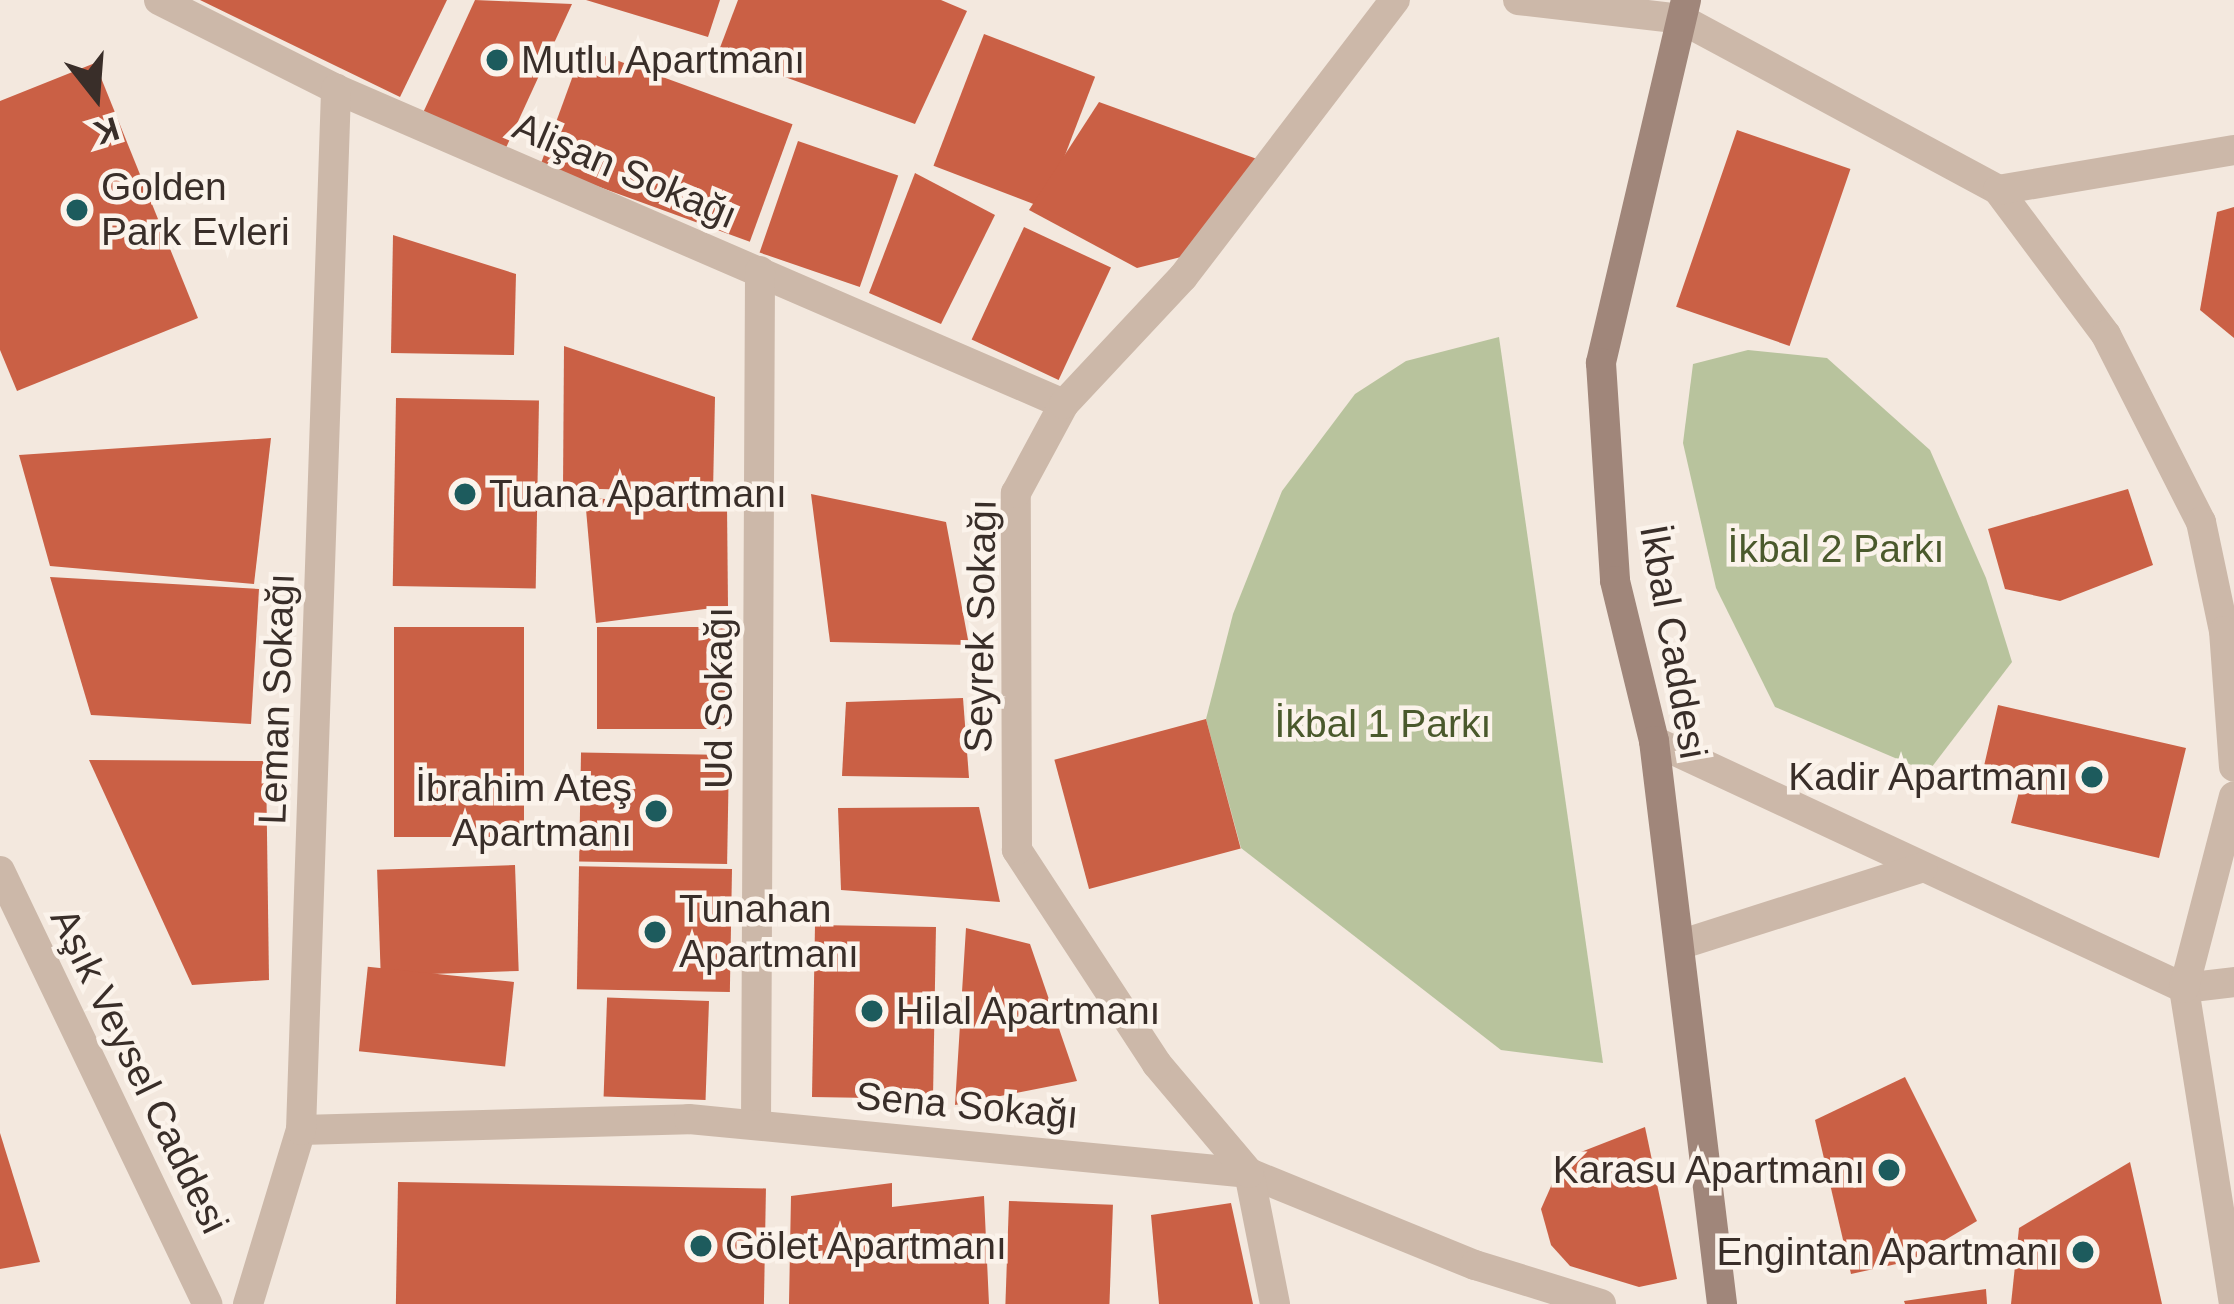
<!DOCTYPE html>
<meta charset="utf-8">
<style>
body{margin:0}
#map{position:relative;width:2234px;height:1304px;overflow:hidden;background:#f3e8de;font-family:Arial,sans-serif}
div>[style]{position:absolute}
[style*='--x']{left:calc(var(--x)*1px);top:calc(var(--y)*1px);width:calc(var(--w)*1px);rotate:calc(var(--a)*1deg)}
.green>*{inset:0;background:#b8c39d}
.building>*{inset:0;background:#ca6045;transform-origin:0 0}
.minor>*{height:30px;margin:-15px;padding:0 15px;transform-origin:15px;border-radius:15px;background:#ccb8a9}
.secondary>*{height:30px;margin:-15px;padding:0 15px;transform-origin:15px;border-radius:15px;background:#a0867a}
.dots>*{width:33px;height:33px;translate:-50% -50%;box-sizing:border-box;border:6px solid #fbf3eb;border-radius:50%}
span{translate:-50% -50%;white-space:nowrap;text-align:center;line-height:1.15;-webkit-text-stroke:9px #fbf3eb;paint-order:stroke}
.poi-label{font-size:39px;color:#392e29}
.left{translate:0 -50%;text-align:left}
.right{translate:-100% -50%;text-align:right}
.street-label{font-size:39px;color:#392e29}
.park-label{font-size:39px;color:#4a592c}
.north{position:absolute;left:36px;top:36px;width:120px;height:120px;-webkit-text-stroke:9px #fbf3eb;paint-order:stroke;rotate:163deg;font-size:33px;font-weight:700;line-height:48px;text-align:center;color:#392e29}
.north::after{content:'';display:block;margin:auto;width:42px;height:54px;background:#392e29;clip-path:polygon(50% 0,100% 100%,50% 72%,0 100%)}
</style>
<div id="map">
<div class="green">
<div style="clip-path:polygon(1499px 337px,1603px 1063px,1501px 1050px,1241px 848px,1206px 719px,1233px 614px,1282px 491px,1355px 394px,1406px 361px)"></div>
<div style="clip-path:polygon(1748px 350px,1827px 358px,1930px 450px,1986px 578px,2012px 662px,1928px 772px,1775px 707px,1716px 588px,1683px 443px,1693px 364px)"></div>
</div>
<div class="building">
<div style="clip-path:polygon(200px 0,447px 0,400px 97px)"></div>
<div style="clip-path:polygon(475px 0,572px 4px,504px 152px,422px 115px)"></div>
<div style="clip-path:polygon(586px 0,720px 0,708px 37px)"></div>
<div style="clip-path:polygon(738px 0,941px 0,967px 11px,915px 124px,718px 53px)"></div>
<div style="left:984px;top:34px;width:119px;height:141px;rotate:21deg"></div>
<div style="left:583px;top:48px;width:223px;height:125px;rotate:20deg"></div>
<div style="clip-path:polygon(95px 63px,198px 318px,17px 391px,0 350px,0 101px)"></div>
<div style="clip-path:polygon(1099px 102px,1257px 159px,1181px 257px,1137px 268px,1029px 210px)"></div>
<div style="left:1737px;top:130px;width:120px;height:187px;rotate:19deg"></div>
<div style="left:798px;top:141px;width:106px;height:118px;rotate:19deg"></div>
<div style="clip-path:polygon(915px 173px,995px 215px,941px 324px,869px 293px)"></div>
<div style="clip-path:polygon(2234px 207px,2234px 338px,2200px 310px,2217px 212px)"></div>
<div style="left:1024px;top:227px;width:96px;height:124px;rotate:25deg"></div>
<div style="clip-path:polygon(393px 235px,516px 274px,514px 355px,391px 353px)"></div>
<div style="clip-path:polygon(564px 346px,715px 397px,713px 492px,563px 488px)"></div>
<div style="left:396px;top:398px;width:143px;height:188px;rotate:1deg"></div>
<div style="clip-path:polygon(271px 438px,254px 584px,50px 566px,19px 455px)"></div>
<div style="clip-path:polygon(2128px 489px,2153px 565px,2060px 601px,2005px 589px,1988px 529px)"></div>
<div style="clip-path:polygon(811px 494px,946px 522px,969px 645px,830px 642px)"></div>
<div style="clip-path:polygon(585px 498px,727px 505px,728px 606px,596px 623px)"></div>
<div style="clip-path:polygon(50px 577px,259px 589px,251px 724px,91px 715px)"></div>
<div style="left:524px;top:627px;width:210px;height:130px;rotate:90deg"></div>
<div style="left:597px;top:627px;width:128px;height:102px"></div>
<div style="clip-path:polygon(963px 698px,969px 778px,842px 776px,846px 702px)"></div>
<div style="clip-path:polygon(1998px 705px,2186px 748px,2159px 858px,2011px 823px,2019px 792px,2003px 787px,2009px 766px,1984px 766px)"></div>
<div style="left:1206px;top:719px;width:134px;height:157px;rotate:75deg"></div>
<div style="left:729px;top:755px;width:109px;height:148px;rotate:91deg"></div>
<div style="clip-path:polygon(89px 760px,266px 761px,269px 980px,192px 985px)"></div>
<div style="clip-path:polygon(979px 807px,1000px 902px,841px 890px,838px 808px)"></div>
<div style="left:515px;top:865px;width:106px;height:138px;rotate:88deg"></div>
<div style="left:732px;top:869px;width:123px;height:153px;rotate:91deg"></div>
<div style="left:815px;top:925px;width:121px;height:172px;rotate:1deg"></div>
<div style="clip-path:polygon(966px 928px,1030px 944px,1077px 1081px,955px 1105px)"></div>
<div style="left:514px;top:982px;width:85px;height:147px;rotate:96deg"></div>
<div style="left:709px;top:1001px;width:99px;height:102px;rotate:92deg"></div>
<div style="clip-path:polygon(1905px 1077px,1977px 1221px,1910px 1261px,1851px 1274px,1815px 1120px)"></div>
<div style="clip-path:polygon(1645px 1127px,1677px 1279px,1639px 1287px,1570px 1266px,1551px 1245px,1541px 1209px,1563px 1159px)"></div>
<div style="clip-path:polygon(0 1133px,40px 1262px,0 1269px)"></div>
<div style="clip-path:polygon(2130px 1162px,2162px 1304px,2011px 1304px,2019px 1228px)"></div>
<div style="left:398px;top:1182px;width:368px;height:126px;rotate:1deg"></div>
<div style="clip-path:polygon(892px 1183px,892px 1207px,984px 1196px,989px 1304px,789px 1304px,791px 1196px)"></div>
<div style="left:1009px;top:1201px;width:104px;height:103px;rotate:2deg"></div>
<div style="clip-path:polygon(1231px 1203px,1253px 1304px,1159px 1304px,1151px 1215px)"></div>
<div style="clip-path:polygon(1986px 1289px,1987px 1304px,1905px 1304px,1904px 1301px)"></div>
</div>
<div class="minor">
<div style="--x:159;--y:0;--w:198;--a:26.7"></div>
<div style="--x:336;--y:89;--w:793;--a:23.4"></div>
<div style="--x:1518;--y:0;--w:164;--a:6.6"></div>
<div style="--x:1681;--y:19;--w:360;--a:28.3"></div>
<div style="--x:1998;--y:190;--w:181;--a:53.3"></div>
<div style="--x:2106;--y:335;--w:210;--a:63.1"></div>
<div style="--x:2201;--y:522;--w:111;--a:78.1"></div>
<div style="--x:2224;--y:631;--w:136;--a:85.8"></div>
<div style="--x:1998;--y:190;--w:239;--a:-9.6"></div>
<div style="--x:1654;--y:741;--w:585;--a:24.99"></div>
<div style="--x:2184;--y:988;--w:50;--a:-6.8"></div>
<div style="--x:0;--y:871;--w:480;--a:64.4"></div>
<div style="--x:1679;--y:945;--w:256;--a:-17.7"></div>
<div style="--x:756;--y:1125;--w:854;--a:-89.73"></div>
<div style="--x:301;--y:1130;--w:388;--a:-1.6"></div>
<div style="--x:689;--y:1119;--w:563;--a:5.51"></div>
<div style="--x:1249;--y:1173;--w:244;--a:22.2"></div>
<div style="--x:1475;--y:1265;--w:132;--a:17.2"></div>
<div style="--x:248;--y:1304;--w:182;--a:-73.1"></div>
<div style="--x:301;--y:1130;--w:1042;--a:-88.07"></div>
<div style="--x:1275;--y:1304;--w:134;--a:-101.2"></div>
<div style="--x:1249;--y:1173;--w:143;--a:-130.2"></div>
<div style="--x:1157;--y:1064;--w:256;--a:-123.2"></div>
<div style="--x:1017;--y:850;--w:357;--a:-90.2"></div>
<div style="--x:1016;--y:493;--w:101;--a:-61.7"></div>
<div style="--x:1064;--y:404;--w:174;--a:-46.9"></div>
<div style="--x:1183;--y:277;--w:349;--a:-52.6"></div>
<div style="--x:2234;--y:1304;--w:320;--a:-99"></div>
<div style="--x:2184;--y:988;--w:198;--a:-75.4"></div>
</div>
<div class="secondary">
<div style="--x:1686;--y:0;--w:373;--a:103.2"></div>
<div style="--x:1601;--y:363;--w:218;--a:86.3"></div>
<div style="--x:1615;--y:581;--w:165;--a:76.3"></div>
<div style="--x:1654;--y:741;--w:567;--a:83.11"></div>
</div>
<div class="dots">
<div style="left:497px;top:60px;background:#1d5b5d"></div>
<div style="left:77px;top:210px;background:#1d5b5d"></div>
<div style="left:465px;top:494px;background:#1d5b5d"></div>
<div style="left:2092px;top:777px;background:#1d5b5d"></div>
<div style="left:656px;top:811px;background:#1d5b5d"></div>
<div style="left:655px;top:932px;background:#1d5b5d"></div>
<div style="left:872px;top:1011px;background:#1d5b5d"></div>
<div style="left:1889px;top:1170px;background:#1d5b5d"></div>
<div style="left:701px;top:1246px;background:#1d5b5d"></div>
<div style="left:2083px;top:1252px;background:#1d5b5d"></div>
</div>
<div class="poi-label">
<span class="left" style="left:521px;top:60px">Mutlu Apartmanı</span>
<span class="left" style="left:101px;top:210px">Golden<br>Park Evleri</span>
<span class="left" style="left:489px;top:494px">Tuana Apartmanı</span>
<span class="right" style="left:2068px;top:777px">Kadir Apartmanı</span>
<span class="right" style="left:632px;top:811px">İbrahim Ateş<br>Apartmanı</span>
<span class="left" style="left:679px;top:932px">Tunahan<br>Apartmanı</span>
<span class="left" style="left:896px;top:1011px">Hilal Apartmanı</span>
<span class="right" style="left:1865px;top:1170px">Karasu Apartmanı</span>
<span class="left" style="left:725px;top:1246px">Gölet Apartmanı</span>
<span class="right" style="left:2059px;top:1252px">Engintan Apartmanı</span>
</div>
<div class="street-label">
<span style="left:625px;top:171px;rotate:23deg">Alişan Sokağı</span>
<span style="left:981px;top:626px;rotate:-89deg">Seyrek Sokağı</span>
<span style="left:1673px;top:642px;rotate:80deg">İkbal Caddesi</span>
<span style="left:719px;top:698px;rotate:-90deg">Ud Sokağı</span>
<span style="left:277px;top:699px;rotate:-88deg">Leman Sokağı</span>
<span style="left:139px;top:1071px;rotate:64deg">Aşık Veysel Caddesi</span>
<span style="left:967px;top:1106px;rotate:5deg">Sena Sokağı</span>
</div>
<div class="park-label">
<span style="left:1836px;top:549px">İkbal 2 Parkı</span>
<span style="left:1383px;top:724px">İkbal 1 Parkı</span>
</div>
<div class="north">K</div>
</div>
